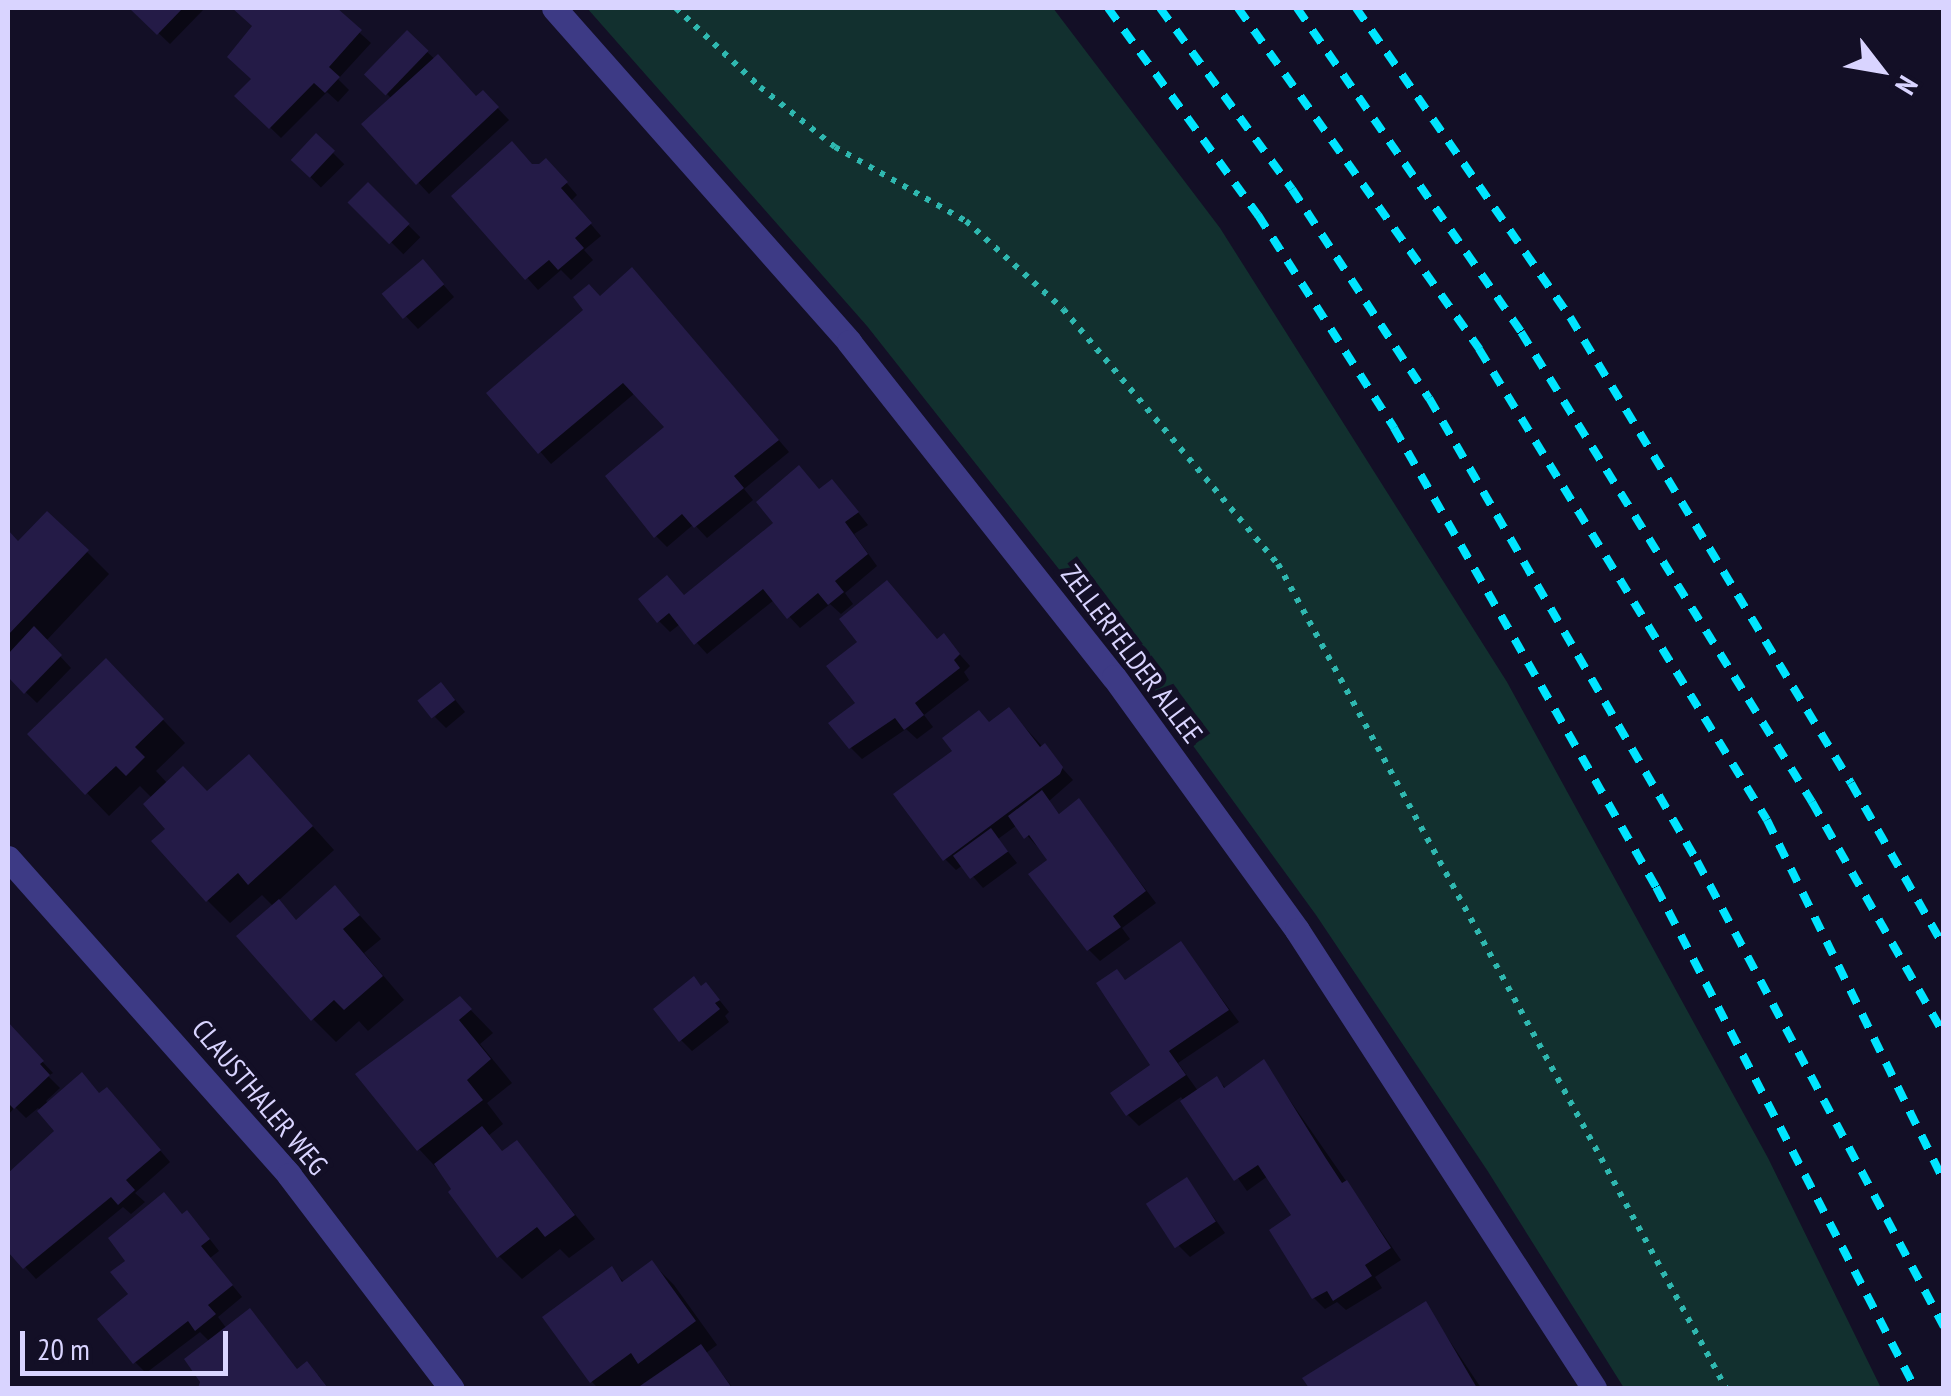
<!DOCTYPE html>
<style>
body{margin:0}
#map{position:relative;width:1951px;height:1396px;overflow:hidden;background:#130f26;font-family:"PT Sans Narrow",sans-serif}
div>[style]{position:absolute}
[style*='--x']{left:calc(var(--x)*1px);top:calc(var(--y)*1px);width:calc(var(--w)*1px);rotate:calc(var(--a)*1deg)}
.green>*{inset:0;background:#12302f}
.shadow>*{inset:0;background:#0007;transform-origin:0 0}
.building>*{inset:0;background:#241b47;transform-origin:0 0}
.path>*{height:6px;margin-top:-3px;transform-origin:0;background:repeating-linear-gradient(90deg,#2fb8b0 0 5px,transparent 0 13px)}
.street>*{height:25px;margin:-12.5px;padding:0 12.5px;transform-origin:12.5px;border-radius:12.5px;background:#3d3a85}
.rail>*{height:8px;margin-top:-4px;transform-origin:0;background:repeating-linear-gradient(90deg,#00e5ff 0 15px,transparent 0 27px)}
span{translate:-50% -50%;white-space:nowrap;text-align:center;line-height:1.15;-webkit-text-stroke:10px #130f26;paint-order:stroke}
.street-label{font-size:28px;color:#d9d4ff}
.frame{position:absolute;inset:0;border:10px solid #d9d4ff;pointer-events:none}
.north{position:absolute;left:1831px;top:20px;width:100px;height:100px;-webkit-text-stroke:8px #130f26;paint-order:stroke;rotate:121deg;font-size:28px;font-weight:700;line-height:40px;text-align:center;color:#d9d4ff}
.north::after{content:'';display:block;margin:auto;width:35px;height:45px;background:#d9d4ff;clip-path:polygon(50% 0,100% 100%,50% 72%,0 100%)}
.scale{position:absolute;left:20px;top:1331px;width:208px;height:45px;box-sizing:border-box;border:5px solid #d9d4ff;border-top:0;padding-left:12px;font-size:30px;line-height:35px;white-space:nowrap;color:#d9d4ff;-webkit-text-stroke:8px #130f26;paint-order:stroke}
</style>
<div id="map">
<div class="green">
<div style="clip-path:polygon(587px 8px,1053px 8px,1220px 228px,1507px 682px,1768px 1158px,1881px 1388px,1624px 1388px,1487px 1170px,1316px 915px,1133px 663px,867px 326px)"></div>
</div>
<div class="shadow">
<div style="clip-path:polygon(132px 8px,205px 8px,170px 44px)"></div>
<div style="clip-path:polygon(235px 8px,332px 8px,371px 43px,338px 79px,349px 90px,338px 102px,327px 92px,281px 138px,238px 96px,254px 79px,255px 26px)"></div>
<div style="clip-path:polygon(407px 33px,477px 99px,483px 93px,509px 120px,429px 194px,364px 124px,392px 99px,368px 75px)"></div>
<div style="left:316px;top:136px;width:40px;height:33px;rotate:45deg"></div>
<div style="clip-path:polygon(532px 166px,557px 172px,577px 195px,571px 201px,601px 236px,584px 250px,593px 260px,571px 280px,561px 270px,538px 290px,455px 196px)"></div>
<div style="left:368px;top:185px;width:74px;height:24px;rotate:45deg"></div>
<div style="clip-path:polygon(434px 274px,454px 297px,418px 329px,385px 294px)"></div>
<div style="clip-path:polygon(643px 281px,789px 452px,744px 489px,753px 500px,707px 538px,694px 524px,667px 547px,656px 536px,667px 428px,635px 393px,551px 464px,489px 393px,600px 298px)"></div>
<div style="clip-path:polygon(820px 491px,843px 493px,868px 525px,854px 534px,877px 566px,845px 593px,853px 604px,841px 614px,830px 604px,800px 628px,774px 600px,707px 654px,680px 624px,670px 632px,659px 621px)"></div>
<div style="clip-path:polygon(8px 534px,18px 544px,87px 552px,109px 574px,46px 641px,71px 668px,37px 703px,8px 675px)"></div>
<div style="clip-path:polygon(944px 637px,970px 666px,964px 672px,969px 680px,924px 715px,933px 727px,917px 739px,906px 729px,862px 759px,851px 748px)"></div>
<div style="clip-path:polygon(129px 684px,185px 743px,156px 771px,168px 784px,207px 794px,271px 780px,334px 850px,278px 901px,297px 922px,335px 888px,381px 939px,364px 953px,404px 1000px,368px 1031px,359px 1021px,336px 1042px,313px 1019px,240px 937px,274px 907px,262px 895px,230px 923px,207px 900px,152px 798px,140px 786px,109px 816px,87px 793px)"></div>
<div style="clip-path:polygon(452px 696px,465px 712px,446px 728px,435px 717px)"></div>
<div style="clip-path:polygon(1009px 710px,1073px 780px,1049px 801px,1061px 816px,1079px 802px,1156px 903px,1122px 928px,1130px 939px,1100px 961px,1080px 941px,1051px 861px,1017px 825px,998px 839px,1017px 863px,983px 888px,963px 865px,956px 870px,945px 859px,991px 725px)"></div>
<div style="clip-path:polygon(1181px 944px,1239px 1022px,1178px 1063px,1198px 1091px,1216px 1079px,1227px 1089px,1264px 1063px,1401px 1260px,1375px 1277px,1382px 1288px,1346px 1310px,1337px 1302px,1325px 1309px,1314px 1298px,1294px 1216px,1268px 1176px,1247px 1191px,1181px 1097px,1139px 1126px,1128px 1115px,1153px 1066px,1117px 972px,1127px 982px)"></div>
<div style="clip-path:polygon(702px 989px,717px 997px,729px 1012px,725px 1016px,729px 1022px,692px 1051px,681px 1040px)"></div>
<div style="clip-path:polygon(460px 999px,493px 1033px,480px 1044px,512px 1083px,487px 1103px,503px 1124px,488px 1136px,503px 1153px,517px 1143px,595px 1239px,569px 1258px,560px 1249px,522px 1279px,499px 1256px,456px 1189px,419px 1149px)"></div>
<div style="clip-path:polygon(8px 1025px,53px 1073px,48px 1076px,60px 1088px,46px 1101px,49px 1104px,100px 1095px,118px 1101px,170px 1162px,135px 1193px,145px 1202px,131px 1214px,123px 1207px,36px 1279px,8px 1248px,8px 1178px,58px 1131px,38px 1108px,26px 1118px,15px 1107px,8px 1115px)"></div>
<div style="clip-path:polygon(1187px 1180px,1225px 1233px,1190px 1257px,1179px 1246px)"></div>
<div style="clip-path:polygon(183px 1217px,198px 1224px,219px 1251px,210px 1258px,242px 1297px,218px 1317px,227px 1329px,298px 1371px,318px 1375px,328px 1388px,202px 1388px,210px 1342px,200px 1332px,146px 1373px,135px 1362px,101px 1319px,132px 1294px)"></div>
<div style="clip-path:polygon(652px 1263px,674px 1285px,717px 1345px,706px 1353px,733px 1388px,598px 1388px,592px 1382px,611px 1269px,625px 1283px)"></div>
<div style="clip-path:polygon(1425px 1304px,1481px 1388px,1312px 1388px,1306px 1379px)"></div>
</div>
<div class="building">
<div style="clip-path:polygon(129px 8px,183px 8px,157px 35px)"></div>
<div style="clip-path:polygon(232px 8px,337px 8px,362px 30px,329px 67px,340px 77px,325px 93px,314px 83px,269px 129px,234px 96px,251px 79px,227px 57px,252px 26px)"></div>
<div style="left:407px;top:30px;width:30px;height:62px;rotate:44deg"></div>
<div style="clip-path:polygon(438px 54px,476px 96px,483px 90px,499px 107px,416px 185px,361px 124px)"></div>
<div style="left:316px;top:133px;width:26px;height:37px;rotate:43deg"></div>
<div style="clip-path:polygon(512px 141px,532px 164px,539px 164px,546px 158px,568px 182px,561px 188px,592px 223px,575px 238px,584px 248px,558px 270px,549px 260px,525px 280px,451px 196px)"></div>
<div style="left:368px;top:182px;width:59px;height:29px;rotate:45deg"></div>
<div style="left:423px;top:259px;width:33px;height:54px;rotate:50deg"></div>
<div style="clip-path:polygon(632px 267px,779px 440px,734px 476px,744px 488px,694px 528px,682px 514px,654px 538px,605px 476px,664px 427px,623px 383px,538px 454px,486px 393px,583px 310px,573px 297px,589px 284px,600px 296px)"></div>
<div style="clip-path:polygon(799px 465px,819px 489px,832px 479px,859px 512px,845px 522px,868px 554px,835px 581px,844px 592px,828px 605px,818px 593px,787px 619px,763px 589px,694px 645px,669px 613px,657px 623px,638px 599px,667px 575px,684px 595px,773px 523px,756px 502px)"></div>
<div style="clip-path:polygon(47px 511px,89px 550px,8px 635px,8px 530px,18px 541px)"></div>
<div style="clip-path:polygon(887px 580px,937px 639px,944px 633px,960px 654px,954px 660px,960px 668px,915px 703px,924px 715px,904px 730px,895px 718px,849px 749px,828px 723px,855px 703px,826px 666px,857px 642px,839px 619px)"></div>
<div style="clip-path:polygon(34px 626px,62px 655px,24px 694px,8px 677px,8px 654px)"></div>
<div style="clip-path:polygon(106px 658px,164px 719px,135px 747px,145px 757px,126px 776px,116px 766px,85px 795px,27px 734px)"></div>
<div style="left:441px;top:682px;width:23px;height:30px;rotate:52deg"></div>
<div style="clip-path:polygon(1009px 707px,1040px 747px,1045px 743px,1063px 767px,1060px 774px,943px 861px,893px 794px,952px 751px,942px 738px,979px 710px,989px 722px)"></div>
<div style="clip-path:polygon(249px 754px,313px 826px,248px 885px,238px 873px,206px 902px,151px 841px,165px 829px,143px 804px,183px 766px,207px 791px)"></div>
<div style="clip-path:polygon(1042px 790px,1059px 814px,1079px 798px,1146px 891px,1113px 916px,1121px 927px,1087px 951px,1028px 874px,1047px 860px,1029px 835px,1024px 839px,1008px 816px)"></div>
<div style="left:991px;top:828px;width:29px;height:47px;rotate:54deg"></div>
<div style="clip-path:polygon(335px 885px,360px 915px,343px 929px,383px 976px,344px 1010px,334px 1000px,311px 1021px,236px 936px,279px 899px,296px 920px)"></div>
<div style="clip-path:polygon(1181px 941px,1229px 1010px,1169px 1051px,1186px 1075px,1126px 1116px,1110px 1093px,1150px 1065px,1096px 983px,1117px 969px,1125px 980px)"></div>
<div style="clip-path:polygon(694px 976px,701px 986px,706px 982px,720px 1000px,715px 1003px,720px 1009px,679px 1042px,653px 1009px)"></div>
<div style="clip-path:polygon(460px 996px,472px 1009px,459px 1020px,491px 1059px,467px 1080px,483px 1100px,417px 1151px,355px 1074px)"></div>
<div style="clip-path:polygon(8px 1022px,44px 1061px,40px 1064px,50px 1075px,14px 1109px,8px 1103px)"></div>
<div style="clip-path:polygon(1264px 1059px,1325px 1157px,1342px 1183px,1347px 1180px,1391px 1248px,1365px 1265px,1372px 1276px,1333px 1301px,1327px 1291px,1312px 1299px,1269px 1230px,1291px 1215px,1258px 1165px,1234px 1181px,1180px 1101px,1217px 1076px,1224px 1088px)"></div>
<div style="clip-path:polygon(82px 1072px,99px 1093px,107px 1087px,161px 1150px,126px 1180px,135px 1190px,118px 1205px,111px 1197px,23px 1269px,8px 1252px,8px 1173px,54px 1131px,37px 1111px)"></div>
<div style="clip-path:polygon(482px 1126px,502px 1151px,517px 1140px,575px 1215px,545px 1237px,537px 1227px,497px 1258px,448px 1192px,451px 1189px,434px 1164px)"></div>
<div style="left:1187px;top:1177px;width:53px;height:49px;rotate:57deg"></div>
<div style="clip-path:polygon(164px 1192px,182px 1214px,187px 1210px,210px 1239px,201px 1246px,233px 1285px,208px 1305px,216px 1314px,195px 1331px,188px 1321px,133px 1364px,97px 1319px,128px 1294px,110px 1272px,125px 1261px,108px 1238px)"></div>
<div style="clip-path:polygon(652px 1260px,696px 1321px,638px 1364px,631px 1353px,590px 1383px,542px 1317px,612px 1266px,622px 1282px)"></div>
<div style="clip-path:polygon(1426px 1301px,1477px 1388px,1309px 1388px,1302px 1378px)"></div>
<div style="clip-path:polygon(250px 1308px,297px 1369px,307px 1361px,328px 1388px,198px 1388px,200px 1382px,184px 1359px)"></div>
<div style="clip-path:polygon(701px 1344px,732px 1388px,637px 1388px)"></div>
</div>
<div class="path">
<div style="--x:676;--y:8;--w:115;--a:43.2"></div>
<div style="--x:760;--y:87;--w:96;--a:38.7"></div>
<div style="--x:835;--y:147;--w:150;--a:29.5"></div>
<div style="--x:966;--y:221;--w:131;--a:42.2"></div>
<div style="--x:1063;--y:309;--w:334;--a:49.9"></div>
<div style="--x:1278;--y:564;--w:938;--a:61.47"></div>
</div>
<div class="street">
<div style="--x:554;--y:8;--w:446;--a:48.5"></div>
<div style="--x:849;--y:342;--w:427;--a:51.7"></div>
<div style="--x:1114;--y:677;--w:312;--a:54.1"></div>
<div style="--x:1297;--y:930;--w:546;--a:57.04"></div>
<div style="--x:8;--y:858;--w:424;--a:48.4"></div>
<div style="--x:289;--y:1175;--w:268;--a:52.7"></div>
</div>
<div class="rail">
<div style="--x:1108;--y:8;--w:256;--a:54.1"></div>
<div style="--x:1258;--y:215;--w:253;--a:57.4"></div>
<div style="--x:1394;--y:428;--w:529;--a:60.28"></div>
<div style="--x:1656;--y:887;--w:564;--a:62.66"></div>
<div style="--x:1160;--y:8;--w:224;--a:53.9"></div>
<div style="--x:1292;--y:189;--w:250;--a:56.8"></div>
<div style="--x:1429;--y:398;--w:535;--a:59.94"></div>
<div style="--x:1697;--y:861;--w:527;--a:62.07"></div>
<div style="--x:1238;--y:8;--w:418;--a:54.7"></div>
<div style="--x:1479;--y:349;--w:552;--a:58.56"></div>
<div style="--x:1767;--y:820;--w:403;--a:63.9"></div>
<div style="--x:1297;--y:8;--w:394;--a:55.3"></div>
<div style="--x:1521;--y:332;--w:553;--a:58.24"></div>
<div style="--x:1812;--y:802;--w:267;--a:60.4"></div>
<div style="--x:1356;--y:8;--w:376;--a:55.3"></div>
<div style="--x:1570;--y:317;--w:544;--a:58.91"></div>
<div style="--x:1851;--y:783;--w:189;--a:60.4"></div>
</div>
<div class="street-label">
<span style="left:1132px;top:654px;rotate:53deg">ZELLERFELDER ALLEE</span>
<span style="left:260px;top:1097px;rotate:50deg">CLAUSTHALER WEG</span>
</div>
<div class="frame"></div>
<div class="north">N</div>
<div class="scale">20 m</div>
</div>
